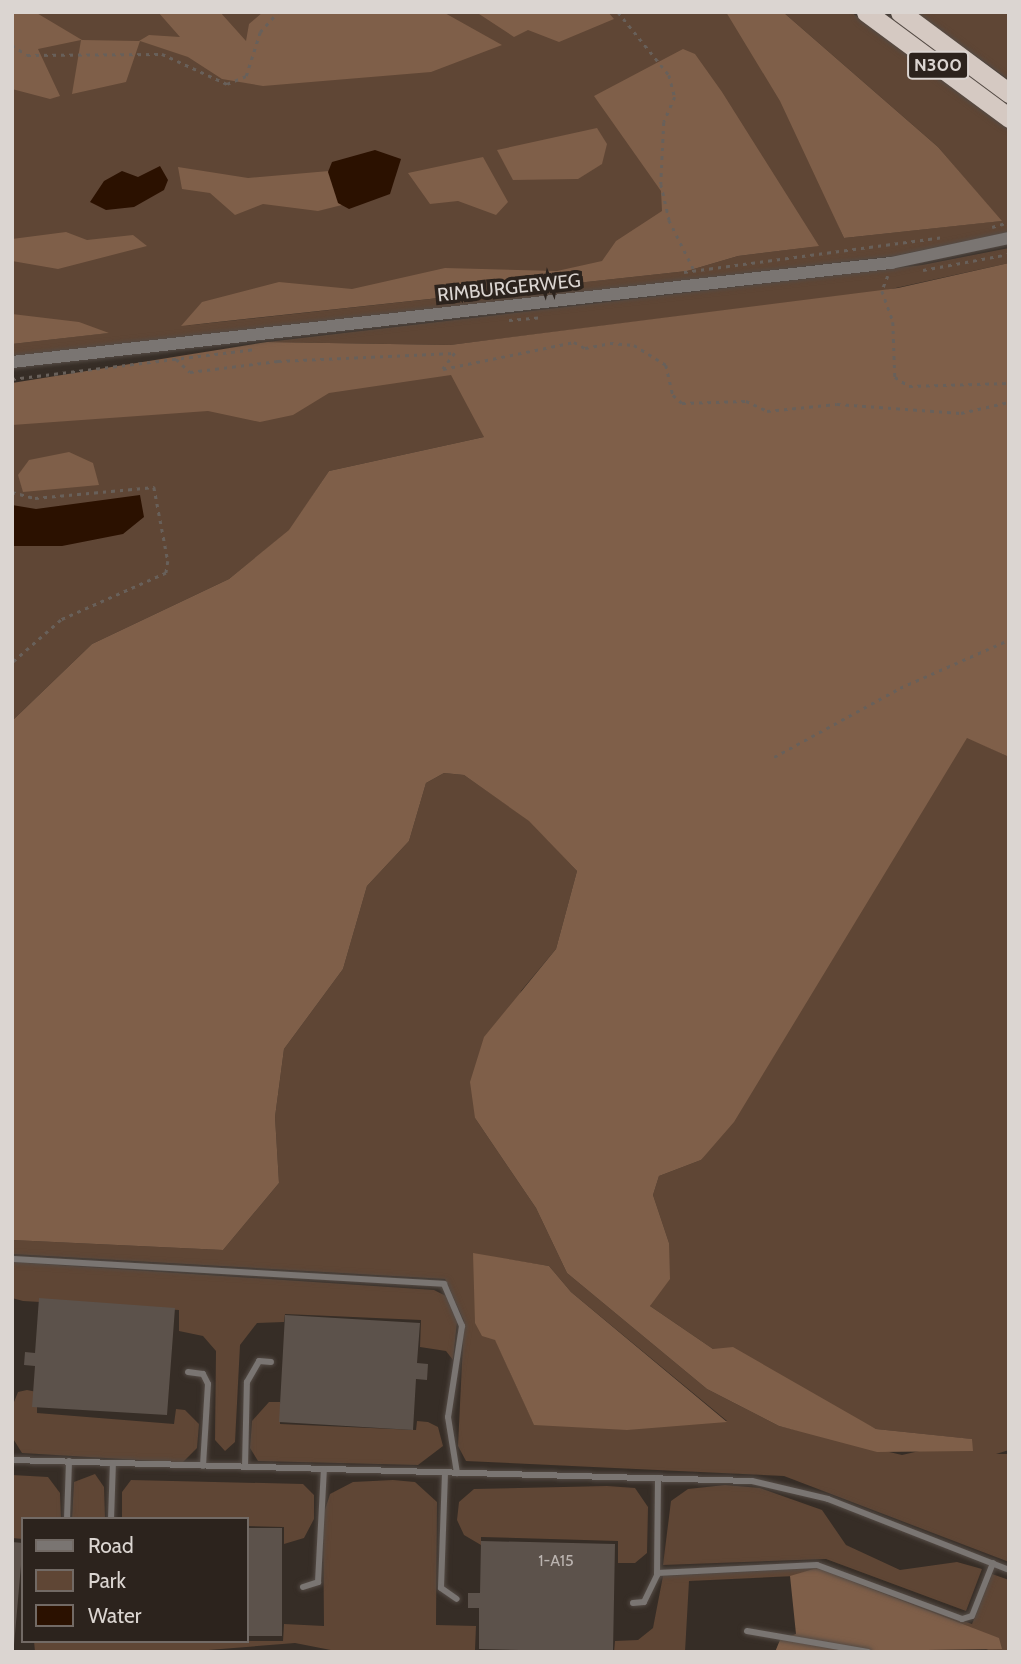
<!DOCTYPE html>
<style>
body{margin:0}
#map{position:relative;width:1021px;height:1664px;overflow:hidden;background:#362d26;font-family:Cabin,sans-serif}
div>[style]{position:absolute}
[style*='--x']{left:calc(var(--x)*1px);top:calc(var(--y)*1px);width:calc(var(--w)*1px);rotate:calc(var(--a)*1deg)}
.green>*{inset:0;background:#5f4635}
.forest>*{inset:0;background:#7f5f49}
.water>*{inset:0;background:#2b1100}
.building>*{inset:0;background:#5c524b;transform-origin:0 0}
.path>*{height:2.5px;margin-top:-1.25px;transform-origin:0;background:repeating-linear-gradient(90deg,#68605a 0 3.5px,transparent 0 8.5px)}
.roads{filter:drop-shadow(0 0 2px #544b45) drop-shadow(0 0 2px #544b45)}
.service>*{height:6px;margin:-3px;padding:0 3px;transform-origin:3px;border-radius:3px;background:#7a7572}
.minor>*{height:12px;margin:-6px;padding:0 6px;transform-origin:6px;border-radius:6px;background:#7a7572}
.trunk>*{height:19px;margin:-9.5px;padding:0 9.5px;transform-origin:9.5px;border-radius:9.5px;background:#d5c9c2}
span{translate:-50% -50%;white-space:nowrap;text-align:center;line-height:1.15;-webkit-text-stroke:7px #2c231d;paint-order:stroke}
.number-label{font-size:16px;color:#bbb4b0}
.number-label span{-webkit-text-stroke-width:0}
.shield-label span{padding:2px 5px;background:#2c231d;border:2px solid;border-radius:5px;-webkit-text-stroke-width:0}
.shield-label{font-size:18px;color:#dbd5d1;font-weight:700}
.street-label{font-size:19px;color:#dbd5d1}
.frame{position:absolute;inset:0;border:14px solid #dbd5d1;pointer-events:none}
.legend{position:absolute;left:21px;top:1517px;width:228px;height:126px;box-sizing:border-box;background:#2c231d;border:2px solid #726a65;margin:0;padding:9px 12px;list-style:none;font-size:21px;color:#dbd5d1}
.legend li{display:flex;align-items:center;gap:14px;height:35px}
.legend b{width:35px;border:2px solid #726a65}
</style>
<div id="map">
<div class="green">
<div style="clip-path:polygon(evenodd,12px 12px,745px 12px,844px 238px,1001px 221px,938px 147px,783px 12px,851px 12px,1009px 128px,1009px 232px,894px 256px,12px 359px,12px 344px,108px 333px,12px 332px,12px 12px,818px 246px,738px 256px,687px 271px,182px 326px,588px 271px,818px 246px)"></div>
<div style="clip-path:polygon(913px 12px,1009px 12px,1009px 80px,980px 59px)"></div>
<div style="clip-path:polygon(1009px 248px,1009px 263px,882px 291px,450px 345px,267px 342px,922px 265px)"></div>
<div style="clip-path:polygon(470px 357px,484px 437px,329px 471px,290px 530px,229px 579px,92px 644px,12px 721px,12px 401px)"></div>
<div style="clip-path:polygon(evenodd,967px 737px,1009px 757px,1009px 1450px,996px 1454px,1009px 1454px,1009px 1562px,784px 1476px,466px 1461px,458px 1446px,464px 1321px,445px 1279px,12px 1254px,12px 1240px,223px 1250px,279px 1183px,275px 1117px,284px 1049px,343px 969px,367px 886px,409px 841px,426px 783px,444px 773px,464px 775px,530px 821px,577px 871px,556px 949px,521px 991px,475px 1118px,536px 1208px,567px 1273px,707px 1389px,779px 1426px,902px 1455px,971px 1439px,876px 1429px,713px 1349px,650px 1306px,669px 1243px,653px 1195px,659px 1176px,701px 1160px,967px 737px,473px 1254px,549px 1266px,571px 1292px,727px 1421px,532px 1420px,495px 1339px,473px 1254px)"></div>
<div style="clip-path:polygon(12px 1262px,434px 1290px,446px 1296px,457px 1322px,453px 1360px,446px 1351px,420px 1347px,421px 1320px,285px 1314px,284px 1322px,257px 1323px,240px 1345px,235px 1442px,225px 1451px,215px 1440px,216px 1351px,203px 1336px,179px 1331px,179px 1310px,23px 1301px,12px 1298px)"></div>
<div style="clip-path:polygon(27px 1390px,37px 1392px,37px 1413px,174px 1424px,176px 1409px,185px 1410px,199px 1424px,197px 1448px,183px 1462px,173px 1462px,22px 1453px,12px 1437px,12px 1407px,18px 1392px)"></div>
<div style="clip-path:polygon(269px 1402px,280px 1402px,280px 1424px,416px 1430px,417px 1421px,428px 1422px,438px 1427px,443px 1446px,418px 1465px,258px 1461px,250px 1448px,252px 1421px)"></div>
<div style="clip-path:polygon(95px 1474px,104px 1487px,105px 1519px,72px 1519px,74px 1482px)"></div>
<div style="clip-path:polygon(12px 1475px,48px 1477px,60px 1493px,61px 1519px,23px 1519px,23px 1539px,12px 1538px)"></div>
<div style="clip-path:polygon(131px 1480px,303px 1484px,314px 1495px,314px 1519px,304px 1538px,284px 1544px,284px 1527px,247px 1526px,247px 1519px,122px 1519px,122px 1492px)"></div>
<div style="clip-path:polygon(393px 1480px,415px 1482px,437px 1502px,436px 1625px,476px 1626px,475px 1650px,549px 1652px,341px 1652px,295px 1643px,183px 1652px,35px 1652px,34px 1641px,283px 1641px,284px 1624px,324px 1626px,323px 1516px,330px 1494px,353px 1482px)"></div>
<div style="clip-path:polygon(725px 1485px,760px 1488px,822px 1510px,846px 1545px,900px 1570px,957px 1562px,982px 1569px,966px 1611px,826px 1559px,663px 1565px,671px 1501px,688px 1489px)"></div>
<div style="clip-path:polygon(607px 1486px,635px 1488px,648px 1507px,647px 1553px,635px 1563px,618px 1563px,618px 1541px,481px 1537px,481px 1545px,464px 1535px,457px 1520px,459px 1502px,474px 1489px)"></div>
<div style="clip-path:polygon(817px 1568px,972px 1624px,992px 1574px,1009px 1580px,1009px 1652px,993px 1652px,817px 1575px,689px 1581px,685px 1652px,614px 1652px,615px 1641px,638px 1640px,653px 1628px,663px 1576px)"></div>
</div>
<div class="forest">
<div style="clip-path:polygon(12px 12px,35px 12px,82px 40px,139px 41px,149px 35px,180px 37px,158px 12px,220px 12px,246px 41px,249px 24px,263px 12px,443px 12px,502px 45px,431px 72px,263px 86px,222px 79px,188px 57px,140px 41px,126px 82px,72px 94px,81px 40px,38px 49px,60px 96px,50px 99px,12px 89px)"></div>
<div style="clip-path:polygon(476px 12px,608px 12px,614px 19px,559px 42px,528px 30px,514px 37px)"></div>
<div style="clip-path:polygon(726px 12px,783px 12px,938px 147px,1002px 221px,844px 238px,780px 101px)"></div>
<div style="clip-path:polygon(683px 49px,695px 54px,722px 92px,819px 246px,738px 256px,687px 271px,181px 326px,202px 302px,279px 282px,352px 289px,445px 268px,557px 271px,602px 261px,616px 241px,662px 211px,661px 191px,594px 96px)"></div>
<div style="clip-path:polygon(597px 128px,607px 144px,602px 164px,578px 179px,513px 180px,497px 150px)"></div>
<div style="clip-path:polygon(483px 157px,508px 202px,496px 215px,458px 201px,430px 204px,408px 173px)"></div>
<div style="clip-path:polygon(178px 167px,248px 178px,329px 171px,342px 205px,318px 211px,263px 204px,235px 215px,210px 193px,182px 189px)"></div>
<div style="clip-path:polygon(66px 232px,87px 240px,133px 235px,147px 246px,58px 269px,12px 261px,12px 239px)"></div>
<div style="clip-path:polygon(1009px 263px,1009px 757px,967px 738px,734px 1122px,701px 1160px,659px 1176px,653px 1195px,669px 1243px,670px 1279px,650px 1306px,713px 1349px,733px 1347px,876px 1429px,972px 1439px,973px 1451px,877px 1452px,779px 1426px,707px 1389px,567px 1273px,536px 1208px,475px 1118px,470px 1082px,484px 1037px,556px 949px,577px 871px,529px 821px,464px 775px,444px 773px,426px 783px,409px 841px,367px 886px,343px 969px,284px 1049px,275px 1117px,279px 1183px,223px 1250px,12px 1240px,12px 721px,92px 644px,229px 579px,289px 530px,329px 471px,484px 437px,451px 375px,329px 393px,293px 415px,260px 422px,208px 411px,12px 425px,12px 383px,267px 342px,450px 345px,898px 288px)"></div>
<div style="clip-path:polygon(12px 314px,79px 322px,109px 333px,12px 344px)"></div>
<div style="clip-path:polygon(69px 452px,93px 463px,99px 485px,23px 492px,18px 475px,29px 460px)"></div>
<div style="clip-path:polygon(473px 1253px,549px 1266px,571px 1292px,727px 1422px,627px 1430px,534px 1425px,495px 1340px,482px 1336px,475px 1323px)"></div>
<div style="clip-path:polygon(817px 1568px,999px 1638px,1002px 1649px,775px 1652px,780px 1640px,796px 1634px,790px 1576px)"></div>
</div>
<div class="water">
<div style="clip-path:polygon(375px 150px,401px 159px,390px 194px,349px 209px,338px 203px,328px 172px,332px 162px)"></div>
<div style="clip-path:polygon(160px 166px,168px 180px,164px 190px,134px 207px,106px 210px,90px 202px,104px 181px,122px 171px,138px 177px)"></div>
<div style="clip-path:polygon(140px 495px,144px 517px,123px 534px,62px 546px,12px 546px,12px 505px,36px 509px)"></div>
</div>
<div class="building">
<div style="clip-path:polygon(39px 1298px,175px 1308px,167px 1415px,32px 1407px,35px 1366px,24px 1365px,25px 1352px,35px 1353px)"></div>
<div style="clip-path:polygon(285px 1315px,420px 1323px,417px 1363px,428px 1364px,427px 1380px,416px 1379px,413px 1430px,279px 1422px)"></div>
<div style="left:247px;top:1528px;width:35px;height:108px"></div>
<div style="clip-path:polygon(481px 1541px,615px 1544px,613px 1652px,479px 1649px,479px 1608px,468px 1608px,468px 1593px,480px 1593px)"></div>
<div style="left:12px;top:1542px;width:11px;height:108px;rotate:5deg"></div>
</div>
<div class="path">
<div style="--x:618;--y:12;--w:81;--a:51"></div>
<div style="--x:669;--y:75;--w:23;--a:75"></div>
<div style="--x:675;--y:97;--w:27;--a:114"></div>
<div style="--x:664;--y:122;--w:62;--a:92.8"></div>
<div style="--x:661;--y:184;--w:37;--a:77"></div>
<div style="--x:669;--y:220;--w:56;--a:63.4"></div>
<div style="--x:12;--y:45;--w:18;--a:34"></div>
<div style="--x:27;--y:55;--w:135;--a:-0.4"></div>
<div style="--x:162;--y:54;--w:72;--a:24.8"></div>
<div style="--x:227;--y:84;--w:21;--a:-23"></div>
<div style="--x:246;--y:76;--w:46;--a:-72.3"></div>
<div style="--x:260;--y:32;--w:27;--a:-48"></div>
<div style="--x:992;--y:227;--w:18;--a:-16"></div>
<div style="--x:923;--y:270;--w:87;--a:-10.5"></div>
<div style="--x:684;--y:272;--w:262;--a:-7.7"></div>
<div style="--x:888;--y:276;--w:16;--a:112"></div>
<div style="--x:882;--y:291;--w:33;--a:70"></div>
<div style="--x:893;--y:322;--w:55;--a:87.9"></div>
<div style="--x:895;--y:377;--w:17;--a:33"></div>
<div style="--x:909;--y:386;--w:100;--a:-1.7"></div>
<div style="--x:509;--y:320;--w:32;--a:-5"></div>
<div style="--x:176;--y:359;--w:19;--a:43"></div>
<div style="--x:190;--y:372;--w:89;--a:-7.1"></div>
<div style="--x:278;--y:361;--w:177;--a:-2.6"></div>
<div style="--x:455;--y:353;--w:20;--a:127"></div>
<div style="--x:443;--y:369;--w:134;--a:-11.6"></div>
<div style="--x:574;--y:342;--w:13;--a:29"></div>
<div style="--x:585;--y:348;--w:25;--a:-11"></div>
<div style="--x:610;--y:343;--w:24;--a:5"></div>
<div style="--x:634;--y:345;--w:38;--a:32"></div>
<div style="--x:666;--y:365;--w:31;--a:77"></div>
<div style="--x:673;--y:395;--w:12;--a:42"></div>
<div style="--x:682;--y:403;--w:64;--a:-1.8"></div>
<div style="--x:746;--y:401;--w:23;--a:25"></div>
<div style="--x:767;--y:411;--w:70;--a:-5.7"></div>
<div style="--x:837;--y:404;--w:124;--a:4.2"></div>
<div style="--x:961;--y:413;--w:49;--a:-12.9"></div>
<div style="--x:12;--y:379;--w:246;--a:-7"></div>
<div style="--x:12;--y:492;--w:24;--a:15"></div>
<div style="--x:35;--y:498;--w:120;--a:-5.3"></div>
<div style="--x:154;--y:487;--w:75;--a:79.3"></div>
<div style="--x:168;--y:561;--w:12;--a:99"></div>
<div style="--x:166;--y:573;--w:115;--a:155.9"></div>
<div style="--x:61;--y:620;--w:65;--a:138.7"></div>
<div style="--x:774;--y:757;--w:144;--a:-28.7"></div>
<div style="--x:900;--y:688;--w:119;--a:-23.8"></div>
</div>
<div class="roads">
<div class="service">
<div style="--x:12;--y:1259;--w:433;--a:3.3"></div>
<div style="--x:444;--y:1284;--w:46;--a:66.8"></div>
<div style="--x:462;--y:1326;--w:92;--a:98.7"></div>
<div style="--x:448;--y:1417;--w:57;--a:80.9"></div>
<div style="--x:188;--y:1372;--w:15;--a:8"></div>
<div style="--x:203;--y:1374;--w:11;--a:63"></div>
<div style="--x:208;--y:1384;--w:82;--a:93.5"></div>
<div style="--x:12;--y:1460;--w:740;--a:1.63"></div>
<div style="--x:752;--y:1481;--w:78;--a:13.3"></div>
<div style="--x:828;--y:1499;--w:194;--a:21.4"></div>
<div style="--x:245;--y:1467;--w:85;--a:-88.7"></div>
<div style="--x:247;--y:1382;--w:24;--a:-60"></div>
<div style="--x:259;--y:1361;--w:12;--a:5"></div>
<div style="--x:445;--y:1473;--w:115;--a:92"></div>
<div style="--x:441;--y:1588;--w:19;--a:35"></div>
<div style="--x:67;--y:1519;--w:58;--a:-88"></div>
<div style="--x:111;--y:1519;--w:56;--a:-88"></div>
<div style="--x:657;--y:1573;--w:160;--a:-2.9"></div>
<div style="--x:817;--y:1565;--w:155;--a:20.4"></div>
<div style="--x:962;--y:1619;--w:10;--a:-17"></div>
<div style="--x:972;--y:1616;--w:57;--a:-68.4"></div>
<div style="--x:303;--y:1587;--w:16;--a:-18"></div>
<div style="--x:318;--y:1582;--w:113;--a:-87"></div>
<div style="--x:633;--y:1603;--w:11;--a:-5"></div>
<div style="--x:644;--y:1602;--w:30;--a:-64"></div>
<div style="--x:657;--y:1575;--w:97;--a:-89.4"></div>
<div style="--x:747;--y:1631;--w:123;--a:9.8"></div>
</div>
<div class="minor">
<div style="--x:12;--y:362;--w:885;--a:-6.43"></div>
<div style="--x:891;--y:263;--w:121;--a:-12"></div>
</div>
<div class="trunk">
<div style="--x:866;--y:12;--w:178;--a:36.5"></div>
<div style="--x:900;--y:12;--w:136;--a:36.6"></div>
</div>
</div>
<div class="number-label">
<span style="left:556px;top:1561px">1-A15</span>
</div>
<div class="shield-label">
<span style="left:938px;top:65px">N300</span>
</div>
<div class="street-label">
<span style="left:509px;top:288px;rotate:-6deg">RIMBURGERWEG</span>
</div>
<div class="frame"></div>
<ul class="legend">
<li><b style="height:9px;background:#7a7572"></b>Road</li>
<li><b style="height:19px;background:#5f4635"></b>Park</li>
<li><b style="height:19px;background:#2b1100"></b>Water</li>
</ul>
</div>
